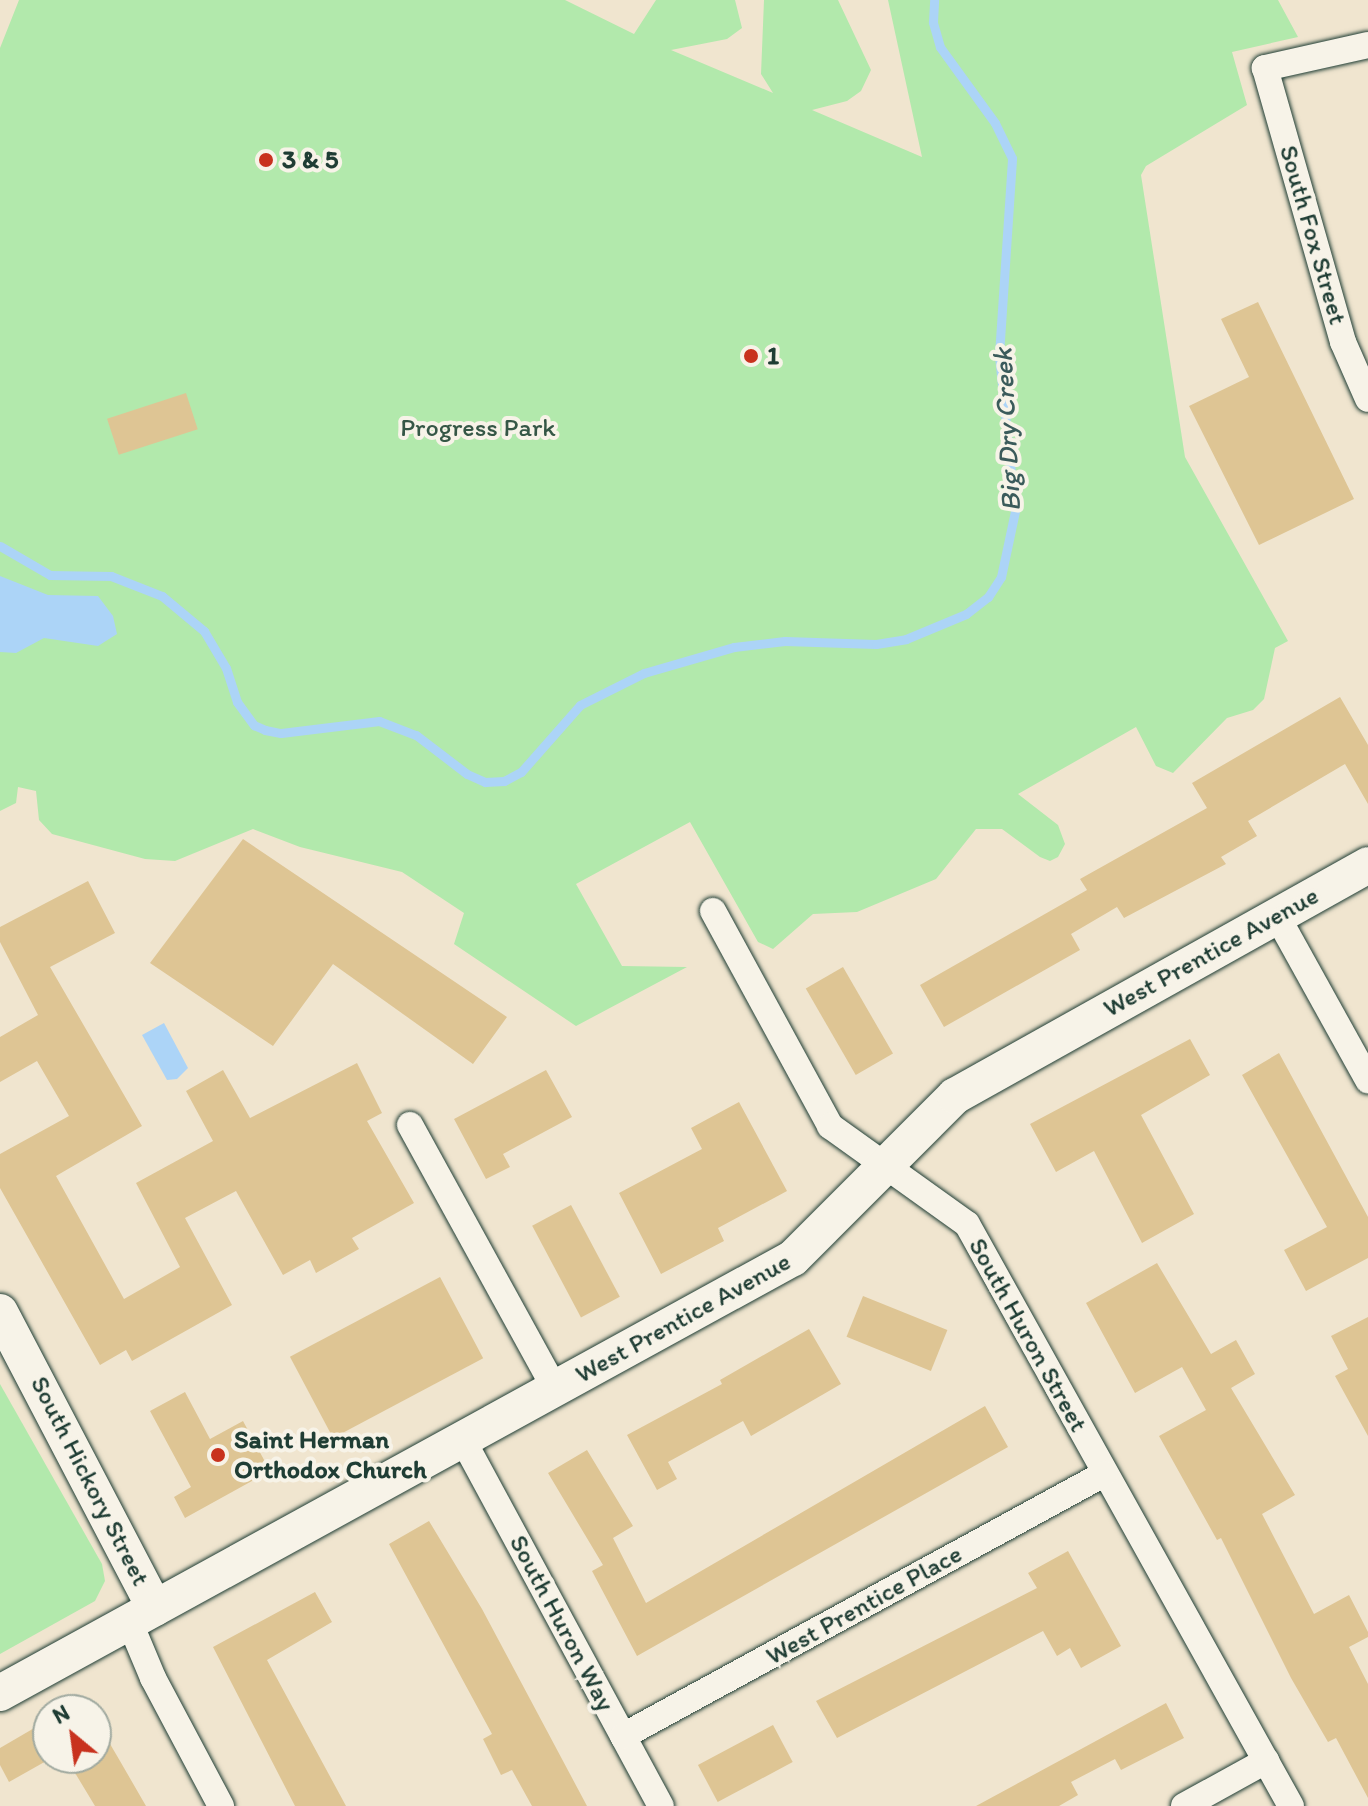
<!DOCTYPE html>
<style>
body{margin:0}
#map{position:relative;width:1368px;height:1806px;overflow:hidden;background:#f0e5cf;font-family:Itim,sans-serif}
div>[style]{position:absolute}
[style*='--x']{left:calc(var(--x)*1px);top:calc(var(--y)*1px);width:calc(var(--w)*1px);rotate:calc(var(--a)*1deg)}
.green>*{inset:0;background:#b2e9ac}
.water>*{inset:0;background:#acd4f7}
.stream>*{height:9px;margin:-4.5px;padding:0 4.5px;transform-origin:4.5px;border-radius:4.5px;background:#acd4f7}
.building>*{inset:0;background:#dec594;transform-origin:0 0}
.roads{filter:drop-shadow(0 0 2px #1f3d34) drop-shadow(0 0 2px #1f3d34)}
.street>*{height:26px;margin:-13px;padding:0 13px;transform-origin:13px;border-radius:13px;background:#f7f3e8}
.secondary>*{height:36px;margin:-18px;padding:0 18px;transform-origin:18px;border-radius:18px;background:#f7f3e8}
.dots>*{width:22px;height:22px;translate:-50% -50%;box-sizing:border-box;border:4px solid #f7f3e8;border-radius:50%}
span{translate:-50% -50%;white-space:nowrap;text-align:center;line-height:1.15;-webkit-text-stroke:8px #f7f3e8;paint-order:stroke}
.poi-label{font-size:26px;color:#1f3d34;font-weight:700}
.left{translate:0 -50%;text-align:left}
.street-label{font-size:26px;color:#1f3d34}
.park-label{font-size:26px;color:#355746}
.water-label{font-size:28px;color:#3b5b5b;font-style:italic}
.north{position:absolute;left:32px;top:1694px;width:80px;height:80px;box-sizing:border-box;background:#f7f3e8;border:2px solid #a1aaa0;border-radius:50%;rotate:331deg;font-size:22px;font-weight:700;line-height:32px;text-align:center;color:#1f3d34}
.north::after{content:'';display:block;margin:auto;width:28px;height:36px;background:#c8321e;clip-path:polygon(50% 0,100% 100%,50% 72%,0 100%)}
</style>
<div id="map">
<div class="green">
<div style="clip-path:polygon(19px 0,565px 0,634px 34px,656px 0,735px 0,742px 28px,727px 39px,671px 50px,773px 93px,761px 74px,764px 0,838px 0,871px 70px,861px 91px,847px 101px,812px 110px,922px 157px,888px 0,1278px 0,1298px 37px,1232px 52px,1247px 105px,1146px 166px,1141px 175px,1185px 457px,1288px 641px,1275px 648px,1264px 699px,1253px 710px,1227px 718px,1173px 773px,1156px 766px,1136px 727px,1018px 794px,1058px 825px,1065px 844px,1058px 857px,1050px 861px,1040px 857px,1002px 829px,976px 829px,936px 879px,857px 912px,813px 914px,773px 949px,758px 942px,690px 822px,576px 884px,622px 966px,687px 967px,576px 1026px,454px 944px,464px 913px,402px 872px,300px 847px,253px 829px,175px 861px,145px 859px,52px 834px,39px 820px,36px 791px,18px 787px,16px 803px,0 811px,0 48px)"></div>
<div style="clip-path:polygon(0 1384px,102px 1564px,105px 1581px,95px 1601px,0 1654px)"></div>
</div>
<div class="water">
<div style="clip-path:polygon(0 576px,48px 595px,98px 596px,113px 616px,117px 634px,98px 646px,44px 638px,16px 653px,0 652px)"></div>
<div style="clip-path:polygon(164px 1023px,188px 1068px,177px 1079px,167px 1080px,142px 1035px)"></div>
</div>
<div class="stream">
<div style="--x:0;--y:546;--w:58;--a:30.1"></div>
<div style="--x:50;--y:575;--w:61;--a:0.9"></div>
<div style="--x:111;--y:576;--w:55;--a:21.4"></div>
<div style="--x:162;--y:596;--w:55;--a:39.8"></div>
<div style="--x:204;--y:631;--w:43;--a:59.3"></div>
<div style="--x:226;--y:668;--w:36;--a:72"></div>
<div style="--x:237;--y:702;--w:29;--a:54"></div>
<div style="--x:254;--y:725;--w:12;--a:24"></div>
<div style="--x:265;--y:730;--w:16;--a:11"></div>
<div style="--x:281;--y:733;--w:99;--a:-7"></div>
<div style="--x:379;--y:721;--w:40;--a:21"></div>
<div style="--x:416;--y:735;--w:64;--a:37.4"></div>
<div style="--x:467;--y:774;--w:20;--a:24"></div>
<div style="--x:485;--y:782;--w:19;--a:-3"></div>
<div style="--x:504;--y:781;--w:19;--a:-28"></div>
<div style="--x:521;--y:772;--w:89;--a:-48.6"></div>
<div style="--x:580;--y:705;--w:72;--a:-26.6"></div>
<div style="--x:644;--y:673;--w:94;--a:-16.1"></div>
<div style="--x:734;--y:647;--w:51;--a:-6.7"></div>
<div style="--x:785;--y:641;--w:91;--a:1.9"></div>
<div style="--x:876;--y:644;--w:30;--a:-9"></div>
<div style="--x:906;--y:639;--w:65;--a:-22.6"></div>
<div style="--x:966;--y:614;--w:28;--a:-38"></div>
<div style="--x:988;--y:597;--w:24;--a:-57"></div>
<div style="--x:1001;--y:577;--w:67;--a:-78"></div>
<div style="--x:1015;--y:511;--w:157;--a:-95.9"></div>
<div style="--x:999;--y:355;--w:197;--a:-86.2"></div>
<div style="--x:1012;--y:158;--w:39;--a:-116"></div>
<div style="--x:995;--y:123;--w:94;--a:-125.9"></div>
<div style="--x:940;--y:47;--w:26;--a:-106"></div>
<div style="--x:933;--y:22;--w:22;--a:-87"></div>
</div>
<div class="building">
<div style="clip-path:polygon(1258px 302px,1354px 499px,1259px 545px,1189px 406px,1249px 377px,1221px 319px)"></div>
<div style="left:186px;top:393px;width:38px;height:83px;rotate:72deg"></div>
<div style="clip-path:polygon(1340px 697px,1368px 745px,1368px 804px,1345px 764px,1248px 821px,1257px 836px,1221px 857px,1226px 864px,1124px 918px,1117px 907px,1071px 934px,1080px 950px,944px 1027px,920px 985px,1087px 890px,1080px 879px,1207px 808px,1192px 783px)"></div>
<div style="clip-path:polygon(243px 839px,507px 1017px,473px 1064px,333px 964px,273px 1046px,150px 963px)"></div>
<div style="clip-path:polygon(88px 881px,115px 933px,50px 967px,142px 1126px,56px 1176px,124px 1299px,180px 1267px,136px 1183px,213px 1141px,186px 1091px,223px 1070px,250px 1118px,357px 1063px,382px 1113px,367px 1121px,414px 1203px,352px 1238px,359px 1249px,316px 1273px,310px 1260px,283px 1275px,236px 1191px,185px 1218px,232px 1305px,132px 1361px,126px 1350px,100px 1365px,0 1188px,0 1154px,69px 1116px,37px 1061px,0 1082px,0 1037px,38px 1015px,0 942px,0 927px)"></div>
<div style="left:843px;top:967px;width:100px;height:43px;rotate:60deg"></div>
<div style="clip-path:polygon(1190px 1039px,1210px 1075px,1141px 1115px,1194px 1214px,1142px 1243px,1094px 1151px,1056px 1172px,1030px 1124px)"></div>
<div style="clip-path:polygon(1279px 1053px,1368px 1217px,1368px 1258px,1306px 1291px,1284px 1250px,1327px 1227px,1242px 1075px)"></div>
<div style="clip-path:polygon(546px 1070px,572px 1117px,503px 1154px,510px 1167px,486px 1179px,454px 1119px)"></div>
<div style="clip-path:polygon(739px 1102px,787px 1191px,718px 1228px,724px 1241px,661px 1274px,619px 1193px,702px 1149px,691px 1128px)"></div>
<div style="left:571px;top:1205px;width:104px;height:44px;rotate:62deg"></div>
<div style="clip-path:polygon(1157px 1263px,1211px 1354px,1236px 1340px,1255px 1374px,1231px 1388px,1295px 1495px,1262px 1514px,1314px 1614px,1349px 1595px,1368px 1632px,1368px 1637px,1349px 1647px,1368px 1684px,1368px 1798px,1336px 1738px,1328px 1742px,1291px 1678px,1221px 1538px,1217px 1540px,1159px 1436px,1206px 1410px,1182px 1367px,1135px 1393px,1086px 1303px)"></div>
<div style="left:440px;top:1277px;width:92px;height:170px;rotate:62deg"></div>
<div style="left:863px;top:1296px;width:91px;height:44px;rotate:22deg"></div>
<div style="clip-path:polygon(1368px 1317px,1368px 1436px,1335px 1376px,1348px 1369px,1331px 1336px)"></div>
<div style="clip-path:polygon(809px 1329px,841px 1384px,751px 1436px,743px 1421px,668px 1462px,677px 1479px,657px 1490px,627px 1435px,722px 1384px,720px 1380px)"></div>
<div style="clip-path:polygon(185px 1392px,210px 1439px,243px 1421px,270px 1471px,185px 1518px,174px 1497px,191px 1487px,150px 1411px)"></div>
<div style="clip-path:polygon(985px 1406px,1008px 1447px,637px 1656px,592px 1571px,603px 1565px,548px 1473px,587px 1450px,633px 1526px,613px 1538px,646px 1603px)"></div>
<div style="clip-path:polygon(429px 1521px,482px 1609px,587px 1806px,532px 1806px,512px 1770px,501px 1775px,483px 1739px,492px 1734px,389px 1544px)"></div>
<div style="clip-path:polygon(1068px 1551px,1121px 1646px,1081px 1668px,1070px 1648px,1057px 1656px,1043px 1631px,837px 1738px,816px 1701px,1037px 1588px,1028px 1573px)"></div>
<div style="clip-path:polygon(315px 1592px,332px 1622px,267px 1660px,346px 1806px,295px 1806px,213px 1647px)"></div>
<div style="clip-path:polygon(1166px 1703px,1184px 1738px,1121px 1770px,1115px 1759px,1071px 1782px,1078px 1795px,1059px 1806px,976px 1806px)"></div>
<div style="clip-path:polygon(48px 1720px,48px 1760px,9px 1782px,0 1765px,0 1748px)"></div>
<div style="clip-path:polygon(96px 1720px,120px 1761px,146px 1806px,95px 1806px,66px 1758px,96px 1758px)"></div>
<div style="left:773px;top:1725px;width:42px;height:85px;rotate:62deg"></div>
</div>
<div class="roads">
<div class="street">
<div style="--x:1368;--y:45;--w:106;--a:167.4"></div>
<div style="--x:1265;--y:68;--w:285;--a:74.1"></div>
<div style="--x:1343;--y:342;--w:62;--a:66.3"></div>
<div style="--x:713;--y:911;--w:245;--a:61.4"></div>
<div style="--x:830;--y:1126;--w:168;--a:35.6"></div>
<div style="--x:967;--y:1224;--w:666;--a:60.9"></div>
<div style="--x:1277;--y:916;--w:188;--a:61"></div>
<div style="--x:410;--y:1125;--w:301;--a:61.2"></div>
<div style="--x:463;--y:1440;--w:416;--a:61.6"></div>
<div style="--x:130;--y:1623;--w:60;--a:67.3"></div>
<div style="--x:153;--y:1678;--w:145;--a:62"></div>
<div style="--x:623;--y:1736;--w:548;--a:-28.58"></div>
<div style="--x:1184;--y:1806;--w:94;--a:-28.8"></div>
</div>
<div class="secondary">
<div style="--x:0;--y:1312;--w:334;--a:62.4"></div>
<div style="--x:0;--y:1693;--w:904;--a:-28.75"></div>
<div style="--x:793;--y:1258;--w:229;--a:-45"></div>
<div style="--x:955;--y:1096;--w:473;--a:-29.2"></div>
</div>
</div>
<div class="dots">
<div style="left:266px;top:160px;background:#c8321e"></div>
<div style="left:751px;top:356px;background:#c8321e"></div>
<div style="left:218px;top:1455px;background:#c8321e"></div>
</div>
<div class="poi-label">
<span class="left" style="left:282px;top:160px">3 &amp; 5</span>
<span class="left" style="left:767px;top:356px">1</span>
<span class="left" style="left:234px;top:1455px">Saint Herman<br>Orthodox Church</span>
</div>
<div class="street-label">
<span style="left:1313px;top:235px;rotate:74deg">South Fox Street</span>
<span style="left:1211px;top:952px;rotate:-29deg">West Prentice Avenue</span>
<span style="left:683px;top:1318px;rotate:-29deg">West Prentice Avenue</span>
<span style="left:1028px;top:1335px;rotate:61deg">South Huron Street</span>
<span style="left:90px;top:1481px;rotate:63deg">South Hickory Street</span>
<span style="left:864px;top:1605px;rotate:-29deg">West Prentice Place</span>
<span style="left:562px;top:1623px;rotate:62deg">South Huron Way</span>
</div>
<div class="park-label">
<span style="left:478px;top:428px">Progress Park</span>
</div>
<div class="water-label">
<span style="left:1006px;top:430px;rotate:-93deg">Big Dry Creek</span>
</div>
<div class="north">N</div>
</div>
